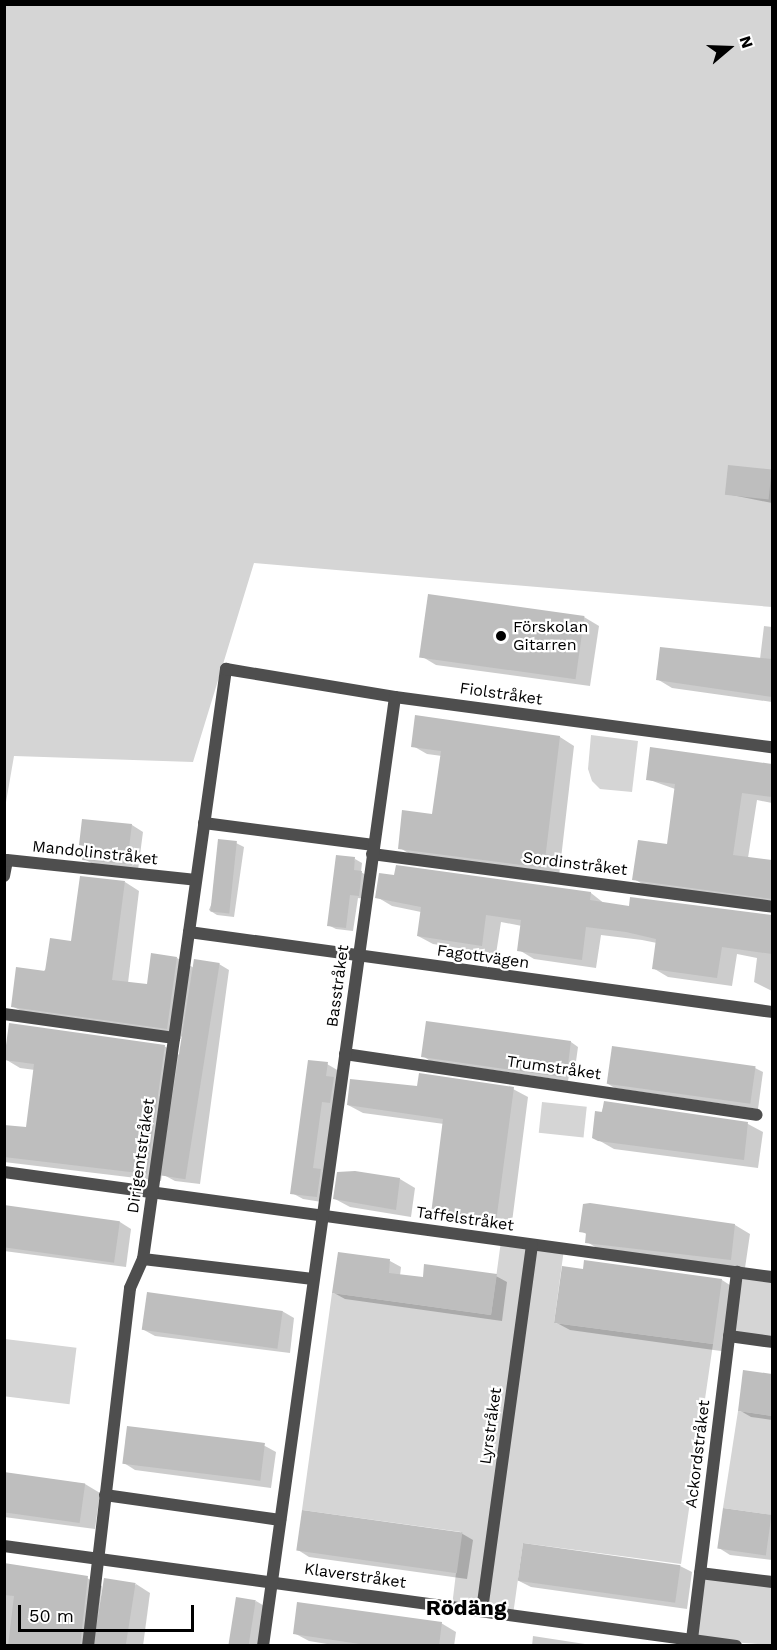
<!DOCTYPE html>
<meta charset="utf-8">
<style>
body{margin:0}
#map{position:relative;width:777px;height:1650px;overflow:hidden;background:#fff;font-family:"Work Sans",sans-serif}
div>[style]{position:absolute}
[style*='--x']{left:calc(var(--x)*1px);top:calc(var(--y)*1px);width:calc(var(--w)*1px);rotate:calc(var(--a)*1deg)}
.green>*{inset:0;background:#d5d5d5;transform-origin:0 0}
.shadow>*{inset:0;background:#0003}
.building>*{inset:0;background:#bebebe;transform-origin:0 0}
.service>*{height:12px;margin:-6px;padding:0 6px;transform-origin:6px;border-radius:6px;background:#4e4e4e}
.minor>*{height:12px;margin:-6px;padding:0 6px;transform-origin:6px;border-radius:6px;background:#4e4e4e}
.dots>*{width:16px;height:16px;translate:-50% -50%;box-sizing:border-box;border:3px solid #fff;border-radius:50%}
span{translate:-50% -50%;white-space:nowrap;text-align:center;line-height:1.15;-webkit-text-stroke:4.5px #fff;paint-order:stroke}
.poi-label{font-size:16px;color:#000}
.left{translate:0 -50%;text-align:left}
.street-label{font-size:16px;color:#000}
.district-label{font-size:22px;color:#000;font-weight:700}
.frame{position:absolute;inset:0;border:6px solid #000;pointer-events:none}
.north{position:absolute;left:699px;top:18px;width:60px;height:60px;-webkit-text-stroke:4px #fff;paint-order:stroke;rotate:71deg;font-size:16px;font-weight:700;line-height:24px;text-align:center;color:#000}
.north::after{content:'';display:block;margin:auto;width:21px;height:27px;background:#000;clip-path:polygon(50% 0,100% 100%,50% 72%,0 100%)}
.scale{position:absolute;left:18px;top:1605px;width:176px;height:27px;box-sizing:border-box;border:3px solid #000;border-top:0;padding-left:8px;font-size:18px;line-height:21px;white-space:nowrap;color:#000;-webkit-text-stroke:4px #fff;paint-order:stroke}
</style>
<div id="map">
<div class="green">
<div style="clip-path:polygon(5px 5px,772px 5px,772px 607px,254px 563px,193px 762px,14px 756px,5px 808px)"></div>
<div style="clip-path:polygon(591px 735px,638px 741px,632px 792px,600px 789px,592px 781px,588px 769px)"></div>
<div style="left:542px;top:1102px;width:45px;height:31px;rotate:6deg"></div>
<div style="clip-path:polygon(501px 1241px,564px 1249px,554px 1323px,713px 1344px,681px 1564px,523px 1543px,513px 1615px,452px 1606px,461px 1532px,302px 1510px,332px 1293px,491px 1315px)"></div>
<div style="clip-path:polygon(737px 1272px,772px 1277px,772px 1342px,729px 1336px)"></div>
<div style="left:5px;top:1339px;width:72px;height:57px;rotate:7deg"></div>
<div style="clip-path:polygon(738px 1411px,772px 1416px,772px 1515px,723px 1508px)"></div>
<div style="clip-path:polygon(700px 1573px,772px 1582px,772px 1645px,692px 1639px)"></div>
</div>
<div class="shadow">
<div style="clip-path:polygon(730px 467px,772px 471px,772px 503px,727px 494px)"></div>
<div style="clip-path:polygon(584px 617px,599px 626px,590px 686px,436px 665px,421px 656px)"></div>
<div style="clip-path:polygon(764px 626px,772px 627px,772px 702px,672px 688px,657px 679px,760px 659px)"></div>
<div style="clip-path:polygon(560px 737px,574px 746px,559px 876px,415px 857px,400px 848px,433px 816px,442px 756px,427px 754px,413px 746px)"></div>
<div style="clip-path:polygon(651px 749px,772px 765px,772px 803px,757px 800px,748px 858px,772px 862px,772px 904px,649px 888px,634px 879px,668px 846px,675px 789px,647px 779px)"></div>
<div style="clip-path:polygon(83px 820px,132px 825px,143px 832px,138px 870px,95px 865px,84px 859px,86px 847px,80px 844px)"></div>
<div style="clip-path:polygon(236px 843px,244px 847px,234px 917px,217px 915px,209px 910px)"></div>
<div style="clip-path:polygon(355px 859px,362px 863px,361px 872px,369px 877px,366px 899px,358px 898px,353px 931px,336px 929px,328px 925px)"></div>
<div style="clip-path:polygon(125px 882px,139px 891px,128px 983px,149px 986px,177px 958px,194px 968px,219px 964px,229px 970px,200px 1184px,175px 1181px,162px 1174px,161px 1181px,4px 1162px,4px 1126px,27px 1129px,35px 1070px,20px 1068px,5px 1059px,164px 1046px,181px 1056px,184px 1037px,27px 1014px,12px 1006px)"></div>
<div style="clip-path:polygon(591px 893px,605px 904px,631px 908px,632px 898px,772px 916px,772px 991px,754px 982px,757px 958px,737px 954px,732px 986px,668px 977px,653px 968px,657px 943px,642px 940px,601px 935px,596px 968px,534px 959px,519px 950px,522px 926px,501px 922px,496px 954px,433px 944px,418px 936px,421px 912px,392px 906px,377px 897px)"></div>
<div style="clip-path:polygon(571px 1042px,578px 1047px,574px 1076px,569px 1076px,568px 1081px,430px 1061px,423px 1056px)"></div>
<div style="clip-path:polygon(327px 1064px,339px 1071px,328px 1203px,303px 1199px,292px 1193px)"></div>
<div style="clip-path:polygon(755px 1068px,763px 1072px,758px 1109px,615px 1088px,608px 1084px)"></div>
<div style="clip-path:polygon(419px 1088px,513px 1089px,528px 1097px,511px 1230px,447px 1222px,432px 1213px,444px 1124px,363px 1113px,348px 1105px)"></div>
<div style="clip-path:polygon(605px 1102px,748px 1124px,763px 1132px,758px 1168px,614px 1149px,593px 1137px)"></div>
<div style="clip-path:polygon(400px 1179px,415px 1188px,411px 1217px,350px 1207px,335px 1199px)"></div>
<div style="clip-path:polygon(4px 1206px,120px 1222px,131px 1229px,126px 1267px,4px 1251px)"></div>
<div style="clip-path:polygon(584px 1206px,735px 1225px,750px 1234px,745px 1268px,602px 1251px,587px 1242px,588px 1235px,581px 1231px)"></div>
<div style="clip-path:polygon(390px 1261px,401px 1267px,400px 1276px,424px 1279px,496px 1276px,507px 1282px,502px 1321px,345px 1299px,334px 1293px)"></div>
<div style="clip-path:polygon(722px 1280px,736px 1289px,728px 1352px,570px 1330px,555px 1322px)"></div>
<div style="clip-path:polygon(282px 1311px,294px 1318px,290px 1353px,155px 1336px,144px 1330px)"></div>
<div style="clip-path:polygon(745px 1372px,772px 1375px,772px 1420px,751px 1417px,739px 1410px)"></div>
<div style="clip-path:polygon(265px 1446px,276px 1452px,271px 1488px,135px 1470px,124px 1463px)"></div>
<div style="clip-path:polygon(4px 1473px,85px 1484px,100px 1493px,95px 1529px,4px 1517px)"></div>
<div style="clip-path:polygon(724px 1509px,772px 1516px,772px 1560px,730px 1555px,719px 1548px)"></div>
<div style="clip-path:polygon(461px 1533px,473px 1540px,467px 1579px,309px 1557px,298px 1550px)"></div>
<div style="clip-path:polygon(4px 1566px,87px 1578px,102px 1586px,95px 1646px,4px 1646px)"></div>
<div style="clip-path:polygon(680px 1566px,692px 1572px,687px 1609px,531px 1587px,519px 1581px)"></div>
<div style="clip-path:polygon(136px 1584px,150px 1593px,143px 1646px,98px 1646px)"></div>
<div style="clip-path:polygon(256px 1601px,266px 1607px,260px 1646px,231px 1646px)"></div>
<div style="clip-path:polygon(441px 1623px,456px 1632px,454px 1646px,339px 1646px,309px 1641px,294px 1633px)"></div>
<div style="clip-path:polygon(533px 1636px,598px 1646px,532px 1646px)"></div>
</div>
<div class="building">
<div style="left:728px;top:465px;width:44px;height:30px;rotate:6deg"></div>
<div style="left:428px;top:594px;width:158px;height:64px;rotate:8deg"></div>
<div style="clip-path:polygon(660px 647px,772px 659px,772px 697px,656px 680px)"></div>
<div style="clip-path:polygon(415px 715px,560px 736px,544px 868px,398px 849px,402px 810px,432px 814px,441px 751px,411px 747px)"></div>
<div style="clip-path:polygon(650px 747px,772px 764px,772px 797px,742px 793px,733px 855px,772px 860px,772px 899px,632px 880px,638px 840px,667px 844px,675px 784px,646px 780px)"></div>
<div style="clip-path:polygon(82px 819px,132px 824px,127px 864px,82px 860px,84px 846px,79px 845px)"></div>
<div style="left:218px;top:839px;width:19px;height:73px;rotate:6deg"></div>
<div style="clip-path:polygon(336px 855px,355px 857px,354px 870px,362px 871px,359px 896px,350px 895px,346px 928px,327px 926px)"></div>
<div style="clip-path:polygon(396px 865px,591px 892px,590px 900px,629px 906px,630px 897px,772px 915px,772px 954px,722px 947px,717px 978px,652px 969px,656px 939px,626px 932px,586px 927px,582px 960px,517px 951px,521px 920px,486px 915px,482px 946px,417px 936px,421px 907px,375px 898px,379px 873px,394px 875px)"></div>
<div style="clip-path:polygon(80px 876px,125px 881px,112px 980px,147px 984px,151px 953px,177px 957px,167px 1029px,11px 1007px,16px 967px,45px 971px,50px 938px,71px 941px)"></div>
<div style="left:194px;top:959px;width:26px;height:219px;rotate:9deg"></div>
<div style="clip-path:polygon(426px 1021px,571px 1041px,567px 1073px,561px 1072px,561px 1077px,421px 1057px)"></div>
<div style="clip-path:polygon(9px 1023px,165px 1045px,147px 1174px,4px 1157px,4px 1125px,26px 1127px,34px 1064px,4px 1060px)"></div>
<div style="left:612px;top:1046px;width:145px;height:38px;rotate:8deg"></div>
<div style="clip-path:polygon(308px 1060px,328px 1062px,326px 1076px,334px 1077px,330px 1103px,322px 1102px,313px 1168px,321px 1169px,317px 1197px,290px 1194px)"></div>
<div style="clip-path:polygon(419px 1073px,514px 1087px,496px 1222px,431px 1214px,443px 1119px,347px 1105px,350px 1079px,417px 1086px)"></div>
<div style="clip-path:polygon(604px 1101px,748px 1122px,744px 1160px,598px 1141px,592px 1138px,595px 1111px,602px 1112px)"></div>
<div style="clip-path:polygon(355px 1171px,400px 1178px,396px 1210px,333px 1199px,337px 1172px)"></div>
<div style="clip-path:polygon(590px 1203px,735px 1224px,731px 1260px,585px 1243px,586px 1233px,579px 1232px,583px 1204px)"></div>
<div style="left:4px;top:1205px;width:117px;height:42px;rotate:8deg"></div>
<div style="clip-path:polygon(338px 1252px,390px 1259px,389px 1273px,423px 1277px,424px 1264px,497px 1274px,491px 1315px,332px 1293px)"></div>
<div style="clip-path:polygon(584px 1260px,722px 1279px,713px 1344px,554px 1323px,562px 1266px,583px 1269px)"></div>
<div style="left:147px;top:1292px;width:137px;height:38px;rotate:8deg"></div>
<div style="clip-path:polygon(743px 1370px,772px 1374px,772px 1416px,738px 1411px)"></div>
<div style="left:127px;top:1426px;width:139px;height:38px;rotate:7deg"></div>
<div style="left:4px;top:1472px;width:82px;height:40px;rotate:8deg"></div>
<div style="left:723px;top:1508px;width:49px;height:41px;rotate:8deg"></div>
<div style="left:302px;top:1510px;width:162px;height:41px;rotate:8deg"></div>
<div style="left:523px;top:1543px;width:159px;height:38px;rotate:8deg"></div>
<div style="clip-path:polygon(4px 1563px,88px 1576px,80px 1646px,8px 1646px,14px 1596px,4px 1595px)"></div>
<div style="left:104px;top:1578px;width:32px;height:68px;rotate:9deg"></div>
<div style="left:236px;top:1597px;width:20px;height:49px;rotate:9deg"></div>
<div style="clip-path:polygon(297px 1602px,442px 1622px,439px 1646px,373px 1646px,293px 1634px)"></div>
</div>
<div class="service">
<div style="--x:204;--y:823;--w:171;--a:7.4"></div>
<div style="--x:372;--y:854;--w:403;--a:7.5"></div>
<div style="--x:4;--y:876;--w:16;--a:-79"></div>
<div style="--x:7;--y:860;--w:190;--a:6"></div>
<div style="--x:4;--y:1014;--w:172;--a:8"></div>
<div style="--x:345;--y:1054;--w:416;--a:8.4"></div>
<div style="--x:4;--y:1172;--w:775;--a:7.79"></div>
<div style="--x:143;--y:1259;--w:171;--a:6.7"></div>
<div style="--x:729;--y:1336;--w:43;--a:7.9"></div>
<div style="--x:105;--y:1495;--w:177;--a:8.1"></div>
<div style="--x:4;--y:1546;--w:739;--a:7.78"></div>
<div style="--x:700;--y:1573;--w:73;--a:7.1"></div>
<div style="--x:482;--y:1610;--w:368;--a:-82.2"></div>
<div style="--x:692;--y:1639;--w:370;--a:-83"></div>
<div style="--x:88;--y:1646;--w:360;--a:-83.3"></div>
<div style="--x:130;--y:1288;--w:32;--a:-66"></div>
<div style="--x:143;--y:1259;--w:596;--a:-81.99"></div>
<div style="--x:226;--y:669;--w:171;--a:9.4"></div>
<div style="--x:395;--y:697;--w:380;--a:7.6"></div>
<div style="--x:263;--y:1646;--w:958;--a:-82.08"></div>
</div>
<div class="minor">
<div style="--x:189;--y:932;--w:588;--a:7.81"></div>
</div>
<div class="dots">
<div style="left:501px;top:636px;background:#000"></div>
</div>
<div class="poi-label">
<span class="left" style="left:513px;top:636px">Förskolan<br>Gitarren</span>
</div>
<div class="street-label">
<span style="left:501px;top:694px;rotate:8deg">Fiolstråket</span>
<span style="left:95px;top:853px;rotate:6deg">Mandolinstråket</span>
<span style="left:575px;top:864px;rotate:7deg">Sordinstråket</span>
<span style="left:483px;top:957px;rotate:8deg">Fagottvägen</span>
<span style="left:338px;top:986px;rotate:-82deg">Basstråket</span>
<span style="left:554px;top:1068px;rotate:8deg">Trumstråket</span>
<span style="left:141px;top:1156px;rotate:-82deg">Dirigentstråket</span>
<span style="left:465px;top:1219px;rotate:8deg">Taffelstråket</span>
<span style="left:491px;top:1426px;rotate:-82deg">Lyrstråket</span>
<span style="left:698px;top:1454px;rotate:-83deg">Ackordstråket</span>
<span style="left:355px;top:1576px;rotate:8deg">Klaverstråket</span>
</div>
<div class="district-label">
<span style="left:466px;top:1608px">Rödäng</span>
</div>
<div class="frame"></div>
<div class="north">N</div>
<div class="scale">50 m</div>
</div>
